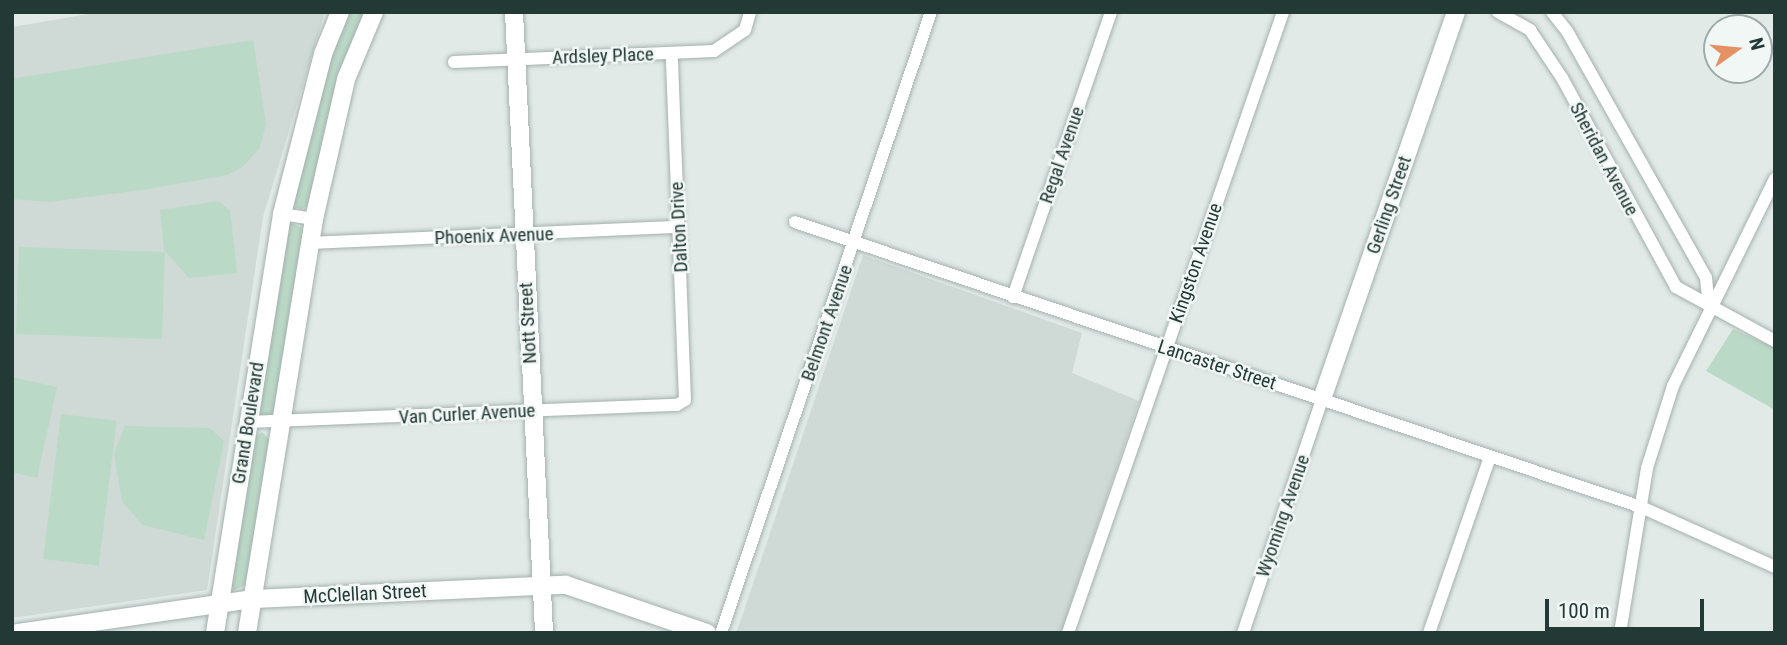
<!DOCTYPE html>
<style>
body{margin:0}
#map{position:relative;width:1787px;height:645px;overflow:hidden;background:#e1eae7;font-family:"Roboto Condensed",sans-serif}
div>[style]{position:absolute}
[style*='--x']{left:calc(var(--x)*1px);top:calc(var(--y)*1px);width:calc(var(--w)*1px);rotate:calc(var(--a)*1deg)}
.built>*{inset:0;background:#cfd9d6}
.green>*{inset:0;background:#bbd9c7;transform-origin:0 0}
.roads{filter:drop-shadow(0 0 2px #a4b1ae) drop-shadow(0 0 2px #a4b1ae)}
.street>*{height:12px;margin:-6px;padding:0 6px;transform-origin:6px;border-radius:6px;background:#fff}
.secondary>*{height:18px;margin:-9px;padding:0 9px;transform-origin:9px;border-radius:9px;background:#fff}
span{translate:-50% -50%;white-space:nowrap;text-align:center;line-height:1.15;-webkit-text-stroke:5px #f1f7f4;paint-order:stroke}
.street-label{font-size:19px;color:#233935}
.frame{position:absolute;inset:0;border:14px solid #233935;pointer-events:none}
.north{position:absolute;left:1703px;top:14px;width:70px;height:70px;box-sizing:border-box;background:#f1f7f4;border:2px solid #9faba8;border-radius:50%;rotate:75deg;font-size:19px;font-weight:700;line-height:28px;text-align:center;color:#233935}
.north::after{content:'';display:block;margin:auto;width:24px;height:32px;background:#e49264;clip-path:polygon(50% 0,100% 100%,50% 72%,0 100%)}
.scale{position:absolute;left:1545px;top:599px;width:159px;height:32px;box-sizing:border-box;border:4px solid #233935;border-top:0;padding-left:9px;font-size:21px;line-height:24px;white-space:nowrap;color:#233935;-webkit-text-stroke:5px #f1f7f4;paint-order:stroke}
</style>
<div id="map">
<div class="built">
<div style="clip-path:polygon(100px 12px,325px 12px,263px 217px,207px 590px,12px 618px,12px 27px)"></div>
<div style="clip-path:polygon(863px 255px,1082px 333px,1072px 373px,1139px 401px,1061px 633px,737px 631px)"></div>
</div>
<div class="green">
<div style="clip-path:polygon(347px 12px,367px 12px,310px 205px,301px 209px,295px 207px,293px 197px,333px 44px)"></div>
<div style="clip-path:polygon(253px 40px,266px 124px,260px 148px,242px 167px,227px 175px,149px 189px,49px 202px,12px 199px,12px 81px,17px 78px)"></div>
<div style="clip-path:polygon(218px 201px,230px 210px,237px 273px,189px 278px,164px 250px,160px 210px)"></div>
<div style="clip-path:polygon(289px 222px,304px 229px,275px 415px,263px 416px,257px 408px)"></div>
<div style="left:19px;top:247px;width:146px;height:87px;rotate:2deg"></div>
<div style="clip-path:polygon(1733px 329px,1775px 348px,1775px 410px,1706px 371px)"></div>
<div style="clip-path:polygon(12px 377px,57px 387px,37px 478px,12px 472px)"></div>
<div style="left:61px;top:414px;width:56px;height:146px;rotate:7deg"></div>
<div style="clip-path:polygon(125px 426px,210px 428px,224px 441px,204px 540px,143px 525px,122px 502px,114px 454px)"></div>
<div style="clip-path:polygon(262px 432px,269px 439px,266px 478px,249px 584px,234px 590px,231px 585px,255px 437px)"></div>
</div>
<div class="roads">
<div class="street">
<div style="--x:1498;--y:12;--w:37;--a:29"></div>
<div style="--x:1530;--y:30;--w:58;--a:56.3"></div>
<div style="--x:1562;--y:78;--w:238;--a:61.4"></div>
<div style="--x:1676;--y:287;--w:113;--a:28.6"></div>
<div style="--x:1552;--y:12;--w:24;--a:52"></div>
<div style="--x:1567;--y:31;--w:283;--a:60.6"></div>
<div style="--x:1706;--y:278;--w:28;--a:84"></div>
<div style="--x:454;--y:62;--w:260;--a:-2.4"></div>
<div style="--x:714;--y:51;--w:37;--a:-34"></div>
<div style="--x:745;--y:30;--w:19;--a:-74"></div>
<div style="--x:282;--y:214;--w:32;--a:9"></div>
<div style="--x:795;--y:222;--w:893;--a:18.62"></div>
<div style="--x:1641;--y:507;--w:147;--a:24.1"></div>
<div style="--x:309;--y:243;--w:370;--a:-2.5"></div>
<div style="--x:1013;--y:297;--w:301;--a:-71"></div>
<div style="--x:248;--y:422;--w:429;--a:-2.3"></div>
<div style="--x:677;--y:405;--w:9;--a:-32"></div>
<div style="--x:685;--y:400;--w:346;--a:-92.2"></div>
<div style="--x:721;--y:633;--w:656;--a:-71.32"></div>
<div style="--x:1068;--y:633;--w:657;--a:-70.9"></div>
<div style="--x:1243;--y:633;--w:247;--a:-71.3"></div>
<div style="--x:1429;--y:633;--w:186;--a:-70.9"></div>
<div style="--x:1620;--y:633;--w:167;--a:-80.7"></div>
<div style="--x:1647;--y:468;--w:86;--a:-72.4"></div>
<div style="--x:1673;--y:386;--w:231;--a:-63.8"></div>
</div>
<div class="secondary">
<div style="--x:514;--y:12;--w:622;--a:87.23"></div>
<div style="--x:1322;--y:399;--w:410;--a:-70.9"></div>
<div style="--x:17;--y:633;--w:237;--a:-8.2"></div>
<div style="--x:252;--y:599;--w:314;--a:-2.6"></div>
<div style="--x:566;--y:585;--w:149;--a:18.8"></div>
<div style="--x:215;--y:633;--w:424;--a:-80.9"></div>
<div style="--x:282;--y:214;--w:165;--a:-75.6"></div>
<div style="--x:323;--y:54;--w:45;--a:-68"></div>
<div style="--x:247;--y:633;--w:419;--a:-80.8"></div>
<div style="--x:314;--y:219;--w:144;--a:-77.1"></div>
<div style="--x:346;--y:79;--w:73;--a:-67.3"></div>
</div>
</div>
<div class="street-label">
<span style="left:603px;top:56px;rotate:-2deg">Ardsley Place</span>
<span style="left:1062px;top:155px;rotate:-71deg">Regal Avenue</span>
<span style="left:1604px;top:159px;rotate:62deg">Sheridan Avenue</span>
<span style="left:1389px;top:205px;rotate:-71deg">Gerling Street</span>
<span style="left:679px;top:227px;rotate:-93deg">Dalton Drive</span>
<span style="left:494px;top:236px;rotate:-2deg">Phoenix Avenue</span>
<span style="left:1196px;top:263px;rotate:-71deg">Kingston Avenue</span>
<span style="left:528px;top:323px;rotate:-93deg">Nott Street</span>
<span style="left:827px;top:323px;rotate:-71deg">Belmont Avenue</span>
<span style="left:1217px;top:365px;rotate:18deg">Lancaster Street</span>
<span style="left:467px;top:414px;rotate:-3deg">Van Curler Avenue</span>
<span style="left:248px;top:423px;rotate:-81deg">Grand Boulevard</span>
<span style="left:1283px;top:516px;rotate:-71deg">Wyoming Avenue</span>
<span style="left:365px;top:594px;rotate:-3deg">McClellan Street</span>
</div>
<div class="frame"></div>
<div class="north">N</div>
<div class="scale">100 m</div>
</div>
